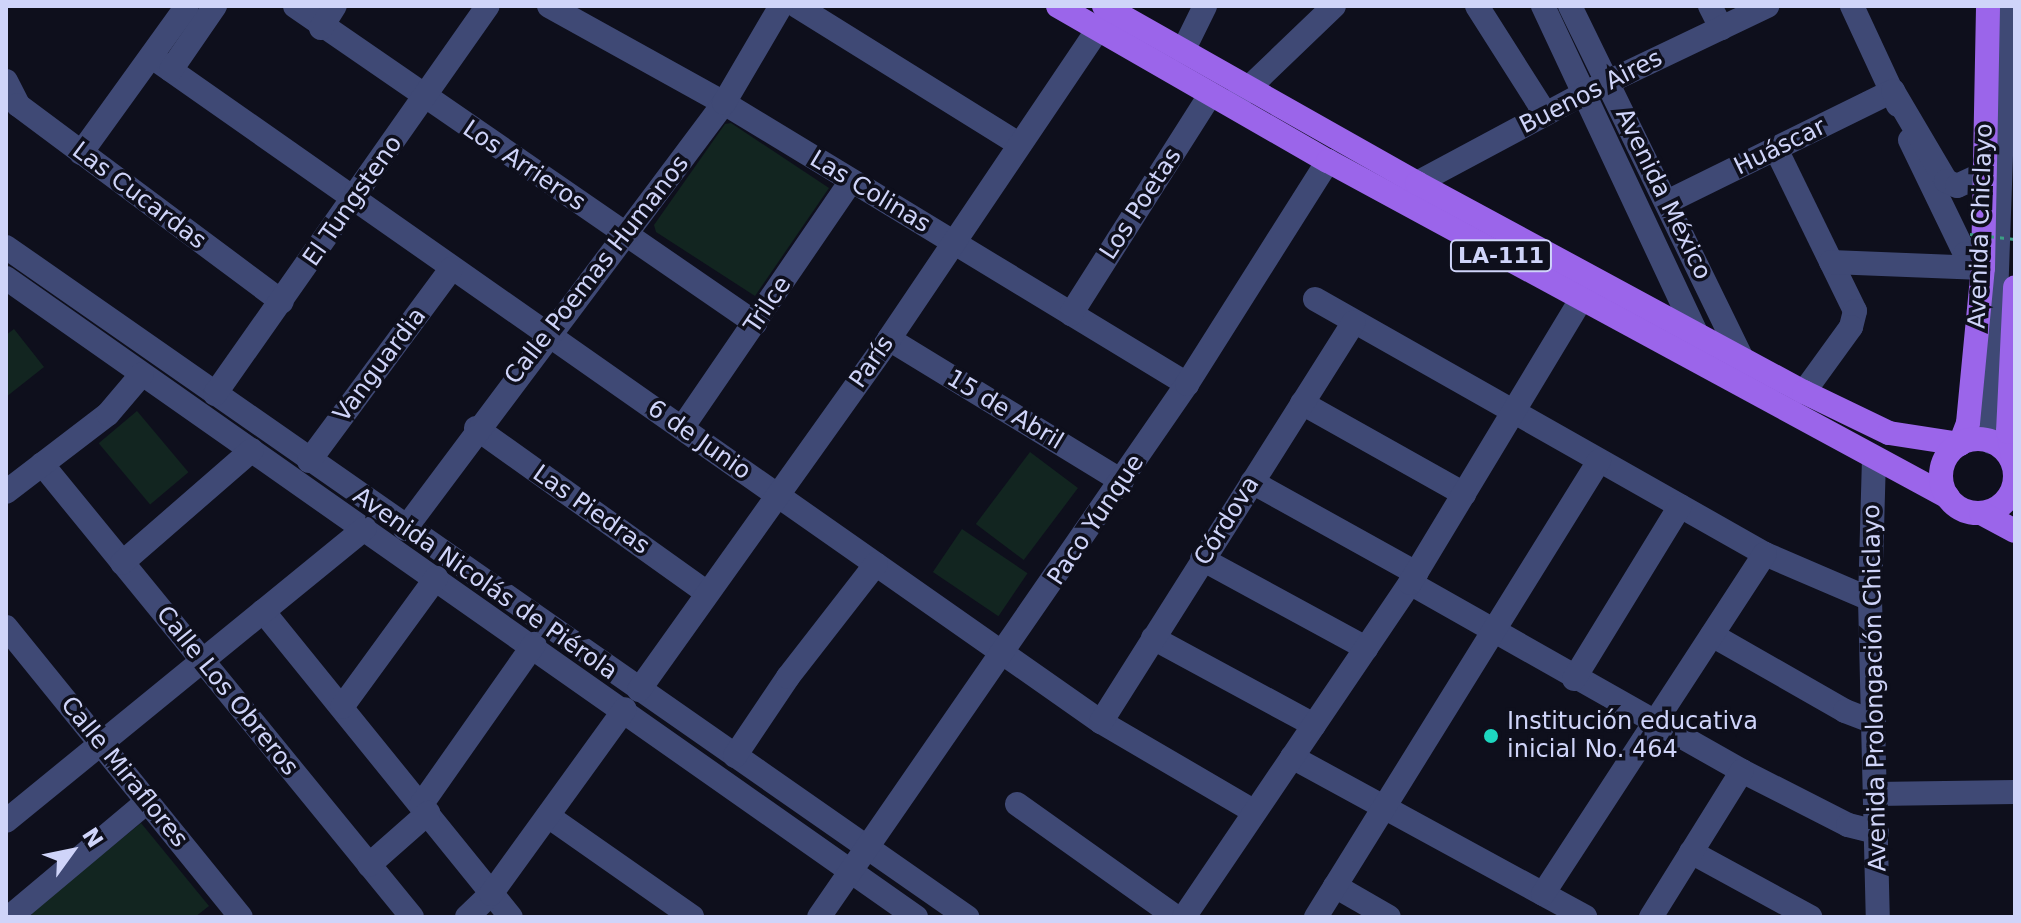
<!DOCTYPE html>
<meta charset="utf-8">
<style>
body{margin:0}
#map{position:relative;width:2021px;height:923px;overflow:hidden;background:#0e0f1c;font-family:"DejaVu Sans",sans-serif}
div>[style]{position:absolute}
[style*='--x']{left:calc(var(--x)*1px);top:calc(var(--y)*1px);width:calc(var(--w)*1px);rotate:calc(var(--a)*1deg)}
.green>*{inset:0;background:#122520;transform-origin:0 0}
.minor>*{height:24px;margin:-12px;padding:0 12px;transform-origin:12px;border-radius:12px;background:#3f4975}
.major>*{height:24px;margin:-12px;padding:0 12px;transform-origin:12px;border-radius:12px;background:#9b65ea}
.major>.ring{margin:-12px;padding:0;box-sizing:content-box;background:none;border:24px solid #9b65ea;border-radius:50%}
.path-bridge>*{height:3px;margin-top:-1.5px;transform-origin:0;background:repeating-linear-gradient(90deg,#3c9f84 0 4px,transparent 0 10px)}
.dots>*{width:22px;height:22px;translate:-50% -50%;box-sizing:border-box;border:4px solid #0e0f1c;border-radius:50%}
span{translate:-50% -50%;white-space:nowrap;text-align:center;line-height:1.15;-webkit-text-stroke:7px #0e0f1c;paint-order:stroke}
.shield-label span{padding:2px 6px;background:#0e0f1c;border:2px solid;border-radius:6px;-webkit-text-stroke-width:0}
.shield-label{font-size:22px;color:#cfd4f9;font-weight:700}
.street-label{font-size:24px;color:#cfd4f9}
.poi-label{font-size:24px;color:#cfd4f9}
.left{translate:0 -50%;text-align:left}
.frame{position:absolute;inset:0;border:8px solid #cfd4f9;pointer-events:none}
.north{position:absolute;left:32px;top:811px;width:80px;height:80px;-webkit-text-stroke:6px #0e0f1c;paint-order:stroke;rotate:57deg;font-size:22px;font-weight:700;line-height:32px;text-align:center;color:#cfd4f9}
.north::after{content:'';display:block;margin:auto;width:28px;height:36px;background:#cfd4f9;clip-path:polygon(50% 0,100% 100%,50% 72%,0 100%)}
</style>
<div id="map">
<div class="green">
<div style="clip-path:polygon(731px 123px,829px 188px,755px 296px,656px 232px,654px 225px,725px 124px)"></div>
<div style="clip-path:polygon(14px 329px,44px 367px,6px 397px,6px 335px)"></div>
<div style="left:137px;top:411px;width:80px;height:50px;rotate:50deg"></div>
<div style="left:1030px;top:452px;width:60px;height:90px;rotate:37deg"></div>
<div style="left:962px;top:529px;width:79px;height:52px;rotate:34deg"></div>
<div style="clip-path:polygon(141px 823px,209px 906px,195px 917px,34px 917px,30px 913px)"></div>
</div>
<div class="minor">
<div style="--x:295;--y:6;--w:559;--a:34.57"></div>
<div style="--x:549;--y:6;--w:200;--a:29"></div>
<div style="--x:724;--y:103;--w:542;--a:31.25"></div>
<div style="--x:797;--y:6;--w:261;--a:31.9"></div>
<div style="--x:1477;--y:6;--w:127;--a:57.6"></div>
<div style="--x:1543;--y:6;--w:377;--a:64.9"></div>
<div style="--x:1570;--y:6;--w:394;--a:64"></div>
<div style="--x:1743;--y:360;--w:11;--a:100"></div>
<div style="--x:1710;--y:6;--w:25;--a:63"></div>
<div style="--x:1852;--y:6;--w:109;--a:65.1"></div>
<div style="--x:321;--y:28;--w:26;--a:-58"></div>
<div style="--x:1183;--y:51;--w:50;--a:-63.9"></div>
<div style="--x:152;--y:57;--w:1159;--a:35.02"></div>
<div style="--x:1101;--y:722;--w:178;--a:30.3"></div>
<div style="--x:171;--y:70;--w:78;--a:-55.5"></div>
<div style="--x:6;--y:81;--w:27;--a:63"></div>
<div style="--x:18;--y:105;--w:329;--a:36.7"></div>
<div style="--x:1235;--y:101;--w:137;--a:-43.8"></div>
<div style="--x:1910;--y:140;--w:127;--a:64.2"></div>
<div style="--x:1965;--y:254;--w:23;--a:38"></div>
<div style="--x:1776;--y:149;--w:180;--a:64"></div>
<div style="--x:1855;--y:311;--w:16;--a:104"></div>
<div style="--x:1851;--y:327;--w:80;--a:125.9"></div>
<div style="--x:81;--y:153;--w:181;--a:-54.2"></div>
<div style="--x:1417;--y:183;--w:191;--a:-28.2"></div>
<div style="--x:1585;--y:93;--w:202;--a:-25.5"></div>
<div style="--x:1667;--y:202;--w:252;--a:-26.2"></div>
<div style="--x:1893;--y:91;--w:104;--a:59.5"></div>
<div style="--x:1946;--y:181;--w:12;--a:24"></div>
<div style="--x:1957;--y:186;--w:31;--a:-25"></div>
<div style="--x:6;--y:247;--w:1172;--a:34.88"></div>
<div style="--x:1831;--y:262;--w:152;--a:2.3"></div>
<div style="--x:6;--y:278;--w:1112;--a:35.08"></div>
<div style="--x:1315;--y:299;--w:517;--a:29.54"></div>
<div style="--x:1765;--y:554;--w:114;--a:23.2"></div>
<div style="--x:1071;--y:314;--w:259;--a:-57.6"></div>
<div style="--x:889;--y:339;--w:273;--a:31.4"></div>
<div style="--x:215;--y:394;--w:474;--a:-54.9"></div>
<div style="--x:1302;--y:403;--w:186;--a:29.3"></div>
<div style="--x:476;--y:428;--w:284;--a:35.5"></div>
<div style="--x:682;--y:428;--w:299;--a:-55.6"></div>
<div style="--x:1991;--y:442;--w:436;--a:-88"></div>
<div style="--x:1874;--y:458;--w:141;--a:91.6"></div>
<div style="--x:1870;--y:599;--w:318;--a:88.6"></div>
<div style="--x:309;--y:461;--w:239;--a:-53.5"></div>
<div style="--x:42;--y:464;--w:585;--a:50.76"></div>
<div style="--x:1252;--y:482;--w:188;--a:29"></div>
<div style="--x:6;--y:492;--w:128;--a:-37.4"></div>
<div style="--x:108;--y:414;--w:52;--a:-49.6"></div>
<div style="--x:405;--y:529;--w:532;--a:-53.17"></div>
<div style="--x:724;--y:103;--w:113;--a:-59.6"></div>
<div style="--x:1202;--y:559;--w:187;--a:28.5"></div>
<div style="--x:122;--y:563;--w:172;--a:-41"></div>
<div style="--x:1410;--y:583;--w:382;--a:29.5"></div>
<div style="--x:1742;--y:771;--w:119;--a:27"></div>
<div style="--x:1848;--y:825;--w:30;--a:14"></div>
<div style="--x:263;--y:611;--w:394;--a:51"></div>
<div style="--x:6;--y:627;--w:373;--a:51"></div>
<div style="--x:1712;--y:635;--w:153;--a:29.7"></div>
<div style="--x:1845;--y:711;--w:31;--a:21"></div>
<div style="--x:1153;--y:638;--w:183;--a:28.4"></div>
<div style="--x:1574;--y:679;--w:203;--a:-58.5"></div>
<div style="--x:639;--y:690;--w:431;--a:-54.5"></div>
<div style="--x:889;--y:339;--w:374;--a:-56"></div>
<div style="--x:342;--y:707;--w:160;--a:-53.9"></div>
<div style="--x:1101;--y:722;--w:473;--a:-57.7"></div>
<div style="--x:735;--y:756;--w:95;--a:-56.1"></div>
<div style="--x:788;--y:677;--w:143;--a:-52.1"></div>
<div style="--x:1292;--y:757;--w:334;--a:28.6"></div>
<div style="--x:1875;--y:794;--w:140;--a:-0.8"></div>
<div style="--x:1017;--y:804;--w:195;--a:35.4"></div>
<div style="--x:421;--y:805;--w:197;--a:-54.9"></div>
<div style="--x:548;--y:816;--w:176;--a:35"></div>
<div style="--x:6;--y:821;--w:463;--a:-39.2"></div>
<div style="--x:1691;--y:852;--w:136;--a:28.6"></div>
<div style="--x:369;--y:865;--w:79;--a:-41.4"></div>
<div style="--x:1335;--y:886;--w:62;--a:29.9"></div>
<div style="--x:1543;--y:894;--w:406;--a:-56.9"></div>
<div style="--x:12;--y:915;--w:177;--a:-40"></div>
<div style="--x:467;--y:917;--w:33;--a:-44"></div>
<div style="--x:491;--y:894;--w:228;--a:-54.1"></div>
<div style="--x:819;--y:917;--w:648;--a:-55.38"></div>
<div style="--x:1187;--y:384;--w:264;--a:-57.7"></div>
<div style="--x:1184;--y:917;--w:403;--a:-55.9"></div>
<div style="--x:1410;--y:583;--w:331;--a:-58.9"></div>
<div style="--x:1316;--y:917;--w:537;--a:-58.18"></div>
<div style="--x:1651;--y:917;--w:172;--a:-58.1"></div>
</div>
<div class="major">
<div style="--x:1058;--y:6;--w:311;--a:29.9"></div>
<div style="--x:1328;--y:161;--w:705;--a:28.45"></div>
<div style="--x:1104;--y:6;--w:360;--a:29.5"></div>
<div style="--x:1417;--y:183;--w:440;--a:28.4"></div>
<div style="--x:1804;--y:392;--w:94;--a:25.8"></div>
<div style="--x:1889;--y:433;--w:72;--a:8.8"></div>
<div style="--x:1960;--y:444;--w:22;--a:-69"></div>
<div style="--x:1968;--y:423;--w:156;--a:-84.5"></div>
<div style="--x:1983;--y:268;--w:262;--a:-88.9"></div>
<div class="ring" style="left:1941px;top:439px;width:50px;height:50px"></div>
<div style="--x:2014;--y:462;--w:31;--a:-101"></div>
<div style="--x:2008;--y:432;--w:145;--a:-87.2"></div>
<div style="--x:1981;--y:513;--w:38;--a:28"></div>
</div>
<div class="path-bridge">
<div style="--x:1970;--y:234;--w:45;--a:6.3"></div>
</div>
<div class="dots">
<div style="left:1491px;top:736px;background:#1dd7c0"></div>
</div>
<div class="shield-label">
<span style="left:1501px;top:256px">LA-111</span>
</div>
<div class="street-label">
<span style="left:1591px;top:92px;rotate:-27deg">Buenos Aires</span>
<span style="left:1780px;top:147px;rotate:-26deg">Huáscar</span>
<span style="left:524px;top:166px;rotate:34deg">Los Arrieros</span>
<span style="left:870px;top:192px;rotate:31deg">Las Colinas</span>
<span style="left:1663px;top:194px;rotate:64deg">Avenida México</span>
<span style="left:139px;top:196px;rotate:37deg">Las Cucardas</span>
<span style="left:353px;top:201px;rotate:-55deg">El Tungsteno</span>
<span style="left:1141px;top:204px;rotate:-57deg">Los Poetas</span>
<span style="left:1981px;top:226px;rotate:-88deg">Avenida Chiclayo</span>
<span style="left:597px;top:270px;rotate:-52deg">Calle Poemas Humanos</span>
<span style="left:768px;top:305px;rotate:-56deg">Trilce</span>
<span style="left:872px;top:362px;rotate:-55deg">París</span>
<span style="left:380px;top:365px;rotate:-53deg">Vanguardia</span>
<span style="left:1005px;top:410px;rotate:31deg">15 de Abril</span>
<span style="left:699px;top:440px;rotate:35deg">6 de Junio</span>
<span style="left:591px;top:510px;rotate:35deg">Las Piedras</span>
<span style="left:1096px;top:520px;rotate:-56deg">Paco Yunque</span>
<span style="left:1227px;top:521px;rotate:-58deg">Córdova</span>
<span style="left:485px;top:584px;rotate:35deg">Avenida Nicolás de Piérola</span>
<span style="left:1875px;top:688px;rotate:-91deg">Avenida Prolongación Chiclayo</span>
<span style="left:227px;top:691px;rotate:51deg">Calle Los Obreros</span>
<span style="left:124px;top:772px;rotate:51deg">Calle Miraflores</span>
</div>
<div class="poi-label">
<span class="left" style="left:1507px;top:736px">Institución educativa<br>inicial No. 464</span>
</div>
<div class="frame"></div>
<div class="north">N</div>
</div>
